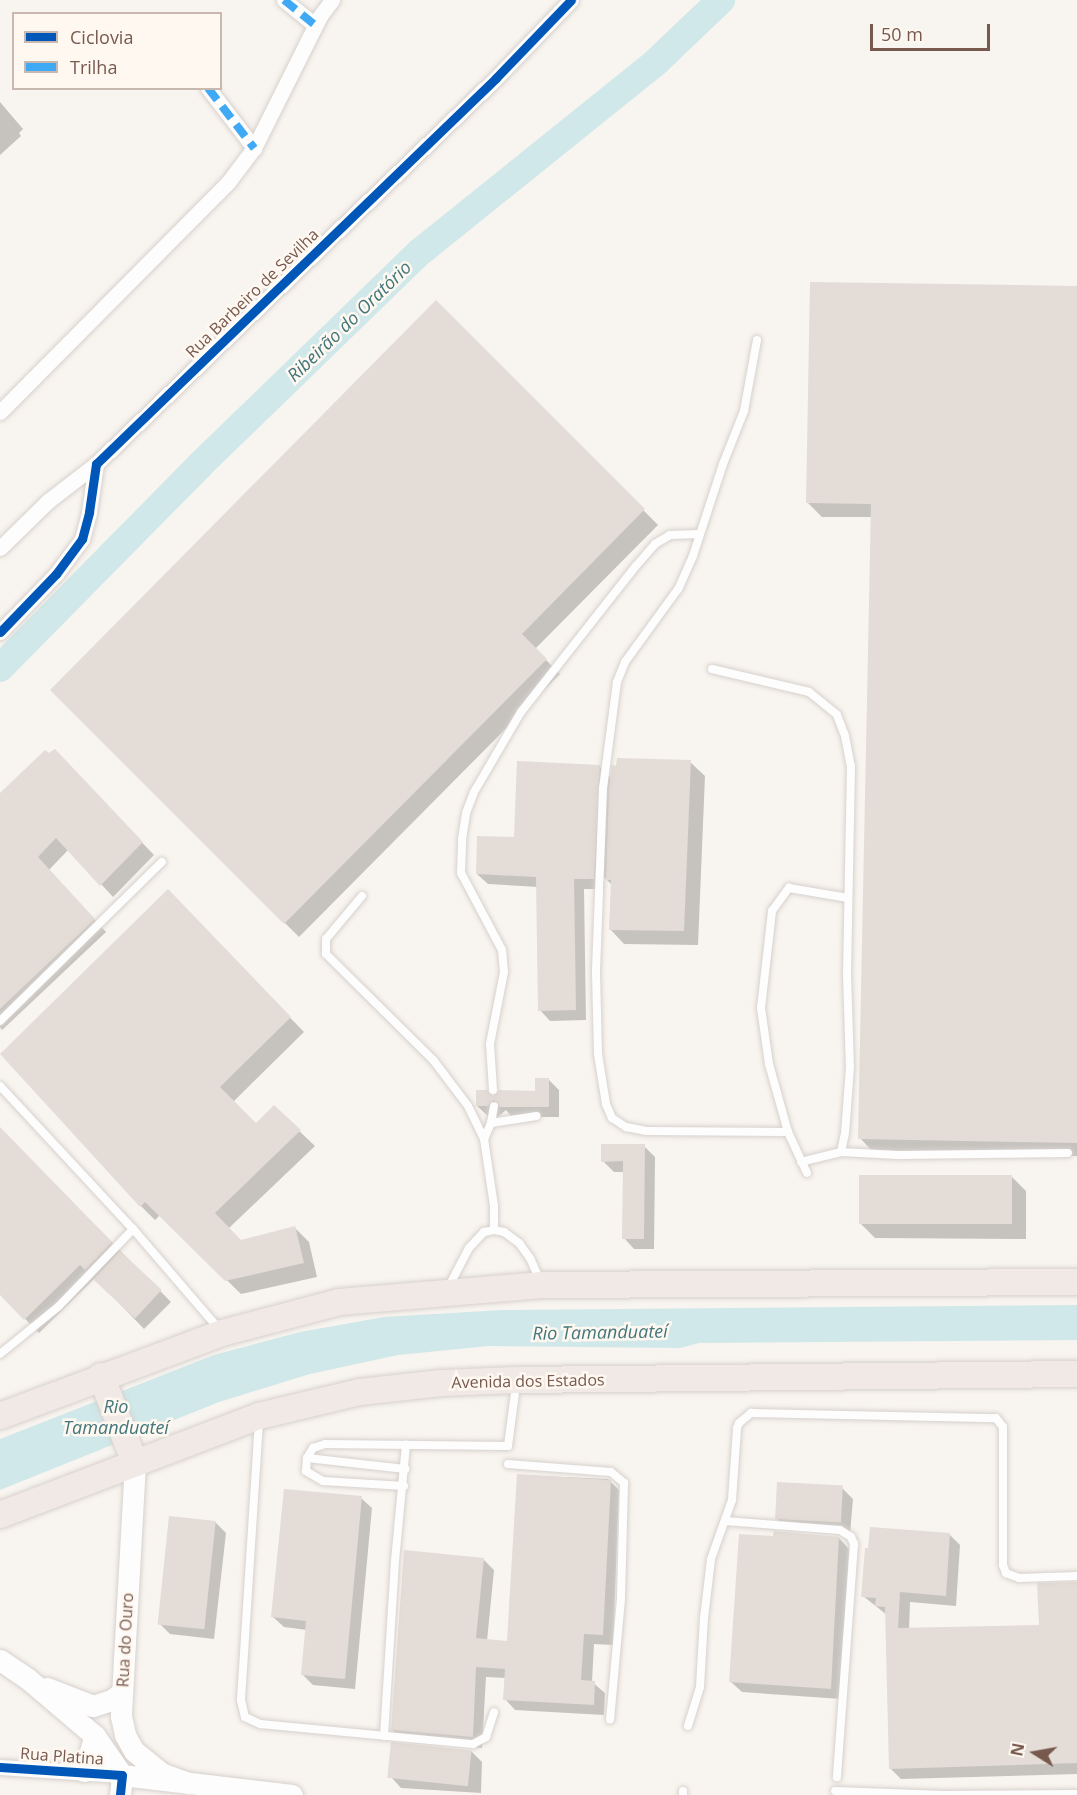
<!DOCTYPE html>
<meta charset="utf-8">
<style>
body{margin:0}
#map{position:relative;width:1077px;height:1795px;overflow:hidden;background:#f8f4ef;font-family:"Open Sans",sans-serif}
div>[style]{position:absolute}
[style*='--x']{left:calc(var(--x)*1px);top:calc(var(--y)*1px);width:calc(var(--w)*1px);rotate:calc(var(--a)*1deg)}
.water>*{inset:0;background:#d0e8e9}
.shadow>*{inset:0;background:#0003}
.river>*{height:28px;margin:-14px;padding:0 14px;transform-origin:14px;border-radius:14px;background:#d0e8e9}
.building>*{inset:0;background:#e4dcd6;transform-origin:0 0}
.roads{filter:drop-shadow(0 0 2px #d7d1cd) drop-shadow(0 0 2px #d7d1cd)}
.lane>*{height:8px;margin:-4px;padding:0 4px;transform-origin:4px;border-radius:4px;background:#fefdfd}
.street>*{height:15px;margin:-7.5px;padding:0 7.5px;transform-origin:7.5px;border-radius:7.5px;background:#fefdfd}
.secondary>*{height:21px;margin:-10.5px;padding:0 10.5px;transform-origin:10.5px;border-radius:10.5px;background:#fefdfd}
.highway>*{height:26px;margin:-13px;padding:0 13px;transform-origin:13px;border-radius:13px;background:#f1e9e6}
.quiet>*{height:8px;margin-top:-4px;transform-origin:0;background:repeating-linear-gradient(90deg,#3fa9f5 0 15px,transparent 0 23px)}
.cycleway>*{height:9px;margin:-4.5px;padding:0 4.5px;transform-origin:4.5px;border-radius:4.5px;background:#0057b8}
span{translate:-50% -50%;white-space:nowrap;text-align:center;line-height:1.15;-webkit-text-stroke:5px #fef8f1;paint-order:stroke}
.street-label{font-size:16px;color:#77594e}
.water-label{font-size:18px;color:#42767b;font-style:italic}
.legend{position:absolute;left:12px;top:12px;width:210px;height:78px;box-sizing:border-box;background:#fef8f1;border:2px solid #c8b8b0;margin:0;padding:8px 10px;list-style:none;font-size:18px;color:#77594e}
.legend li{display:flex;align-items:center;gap:12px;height:30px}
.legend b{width:30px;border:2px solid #c8b8b0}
.north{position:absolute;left:1005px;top:1723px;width:60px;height:60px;-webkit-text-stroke:4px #fef8f1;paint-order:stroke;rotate:281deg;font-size:16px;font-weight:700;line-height:24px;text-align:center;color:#77594e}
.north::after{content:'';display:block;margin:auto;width:21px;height:27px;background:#77594e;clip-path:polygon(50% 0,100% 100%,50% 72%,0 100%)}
.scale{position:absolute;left:870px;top:24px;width:120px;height:27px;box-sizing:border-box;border:3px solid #77594e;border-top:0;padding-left:8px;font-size:18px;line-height:21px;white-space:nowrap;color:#77594e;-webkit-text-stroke:4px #fef8f1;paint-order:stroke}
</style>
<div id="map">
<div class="water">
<div style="clip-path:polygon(1077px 1305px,1077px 1340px,699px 1343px,680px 1348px,489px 1346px,398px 1355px,310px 1374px,219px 1402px,0 1490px,0 1439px,214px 1355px,300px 1332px,384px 1317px,502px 1310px)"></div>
</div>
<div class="shadow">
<div style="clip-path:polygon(0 102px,23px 129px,19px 133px,21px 136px,0 155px)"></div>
<div style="clip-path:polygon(1077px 288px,1077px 1156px,874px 1153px,860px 1138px,872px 517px,822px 517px,807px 502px)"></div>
<div style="clip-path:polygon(436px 302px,658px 525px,535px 649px,560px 674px,299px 937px,52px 690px)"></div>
<div style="clip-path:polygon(690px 762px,705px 776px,698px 945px,624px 944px,610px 929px,612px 885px,604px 877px,604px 889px,584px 889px,586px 1020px,550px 1021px,540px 1010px,538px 887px,488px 884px,477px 874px,599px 766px,613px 780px)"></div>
<div style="clip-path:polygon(66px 763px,154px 855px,113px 897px,69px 849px,49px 870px,106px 932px,2px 1030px,0 1027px,0 795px)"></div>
<div style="clip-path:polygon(182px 906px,304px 1032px,233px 1102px,256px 1125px,274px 1107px,315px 1146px,228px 1229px,240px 1241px,295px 1228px,309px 1242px,317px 1277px,241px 1294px,160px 1215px,155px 1220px,141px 1206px)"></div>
<div style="clip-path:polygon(549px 1080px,559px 1090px,559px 1117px,512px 1117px,506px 1110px,499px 1116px,488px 1116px,477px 1106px,493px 1098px,536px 1092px)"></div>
<div style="clip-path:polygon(0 1129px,171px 1302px,144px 1329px,95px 1278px,39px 1333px,0 1293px)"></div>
<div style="clip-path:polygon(644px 1146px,655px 1157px,654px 1249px,634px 1249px,624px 1238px,625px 1172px,614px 1172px,603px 1161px)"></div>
<div style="clip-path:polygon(1012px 1177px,1026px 1191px,1026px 1239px,875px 1238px,860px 1223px)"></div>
<div style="clip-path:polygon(518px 1475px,608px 1479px,619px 1490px,613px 1645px,594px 1644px,592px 1682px,605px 1693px,604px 1715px,515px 1710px,505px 1699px,506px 1678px,486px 1677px,482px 1748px,403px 1740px,392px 1730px,483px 1559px,494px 1570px,487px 1641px,508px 1642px)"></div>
<div style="clip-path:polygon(842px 1488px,853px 1499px,850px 1534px,787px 1529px,776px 1518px)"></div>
<div style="clip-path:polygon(361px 1498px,372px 1508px,355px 1689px,313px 1685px,302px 1674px,307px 1630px,284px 1627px,273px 1617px)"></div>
<div style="clip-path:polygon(215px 1522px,226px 1533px,214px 1639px,170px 1634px,159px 1623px)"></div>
<div style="clip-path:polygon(950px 1535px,960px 1545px,956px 1606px,910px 1602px,909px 1630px,1040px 1626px,1077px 1584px,1077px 1774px,901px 1779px,890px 1768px,887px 1615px,863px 1596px)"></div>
<div style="clip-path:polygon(839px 1538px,849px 1549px,841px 1699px,742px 1692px,731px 1682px)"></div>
<div style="clip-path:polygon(471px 1751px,482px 1762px,481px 1793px,401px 1788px,391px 1777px)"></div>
</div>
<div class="river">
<div style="--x:0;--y:668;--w:285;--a:-45.4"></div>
<div style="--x:200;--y:465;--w:306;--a:-44.1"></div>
<div style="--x:420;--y:252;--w:303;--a:-38.8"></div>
<div style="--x:656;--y:62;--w:90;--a:-43.6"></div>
</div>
<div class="building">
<div style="clip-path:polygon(810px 282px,1077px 286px,1077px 1143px,858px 1139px,871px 504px,806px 503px)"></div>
<div style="clip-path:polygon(436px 300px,645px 509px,522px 634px,547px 659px,284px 924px,50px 690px)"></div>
<div style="clip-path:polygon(55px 749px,143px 842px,100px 886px,56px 838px,38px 857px,95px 919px,0 1009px,0 793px,45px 750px,49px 753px)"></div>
<div style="clip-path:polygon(617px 758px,691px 760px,684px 931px,609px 930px,611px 880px,606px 880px,609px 789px,612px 765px,616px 766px)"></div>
<div style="clip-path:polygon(517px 761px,600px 765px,594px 879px,574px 879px,576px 1010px,538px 1011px,536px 877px,476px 874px,477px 836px,514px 837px)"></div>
<div style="clip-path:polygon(168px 889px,291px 1017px,220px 1087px,256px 1123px,274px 1105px,301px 1130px,215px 1213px,241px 1240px,295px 1226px,304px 1263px,225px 1281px,145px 1202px,140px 1207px,0 1054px)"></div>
<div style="clip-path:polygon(535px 1078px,549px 1078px,549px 1107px,500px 1107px,494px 1100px,488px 1106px,476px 1106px,476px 1090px,487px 1090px,493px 1096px,499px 1090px,535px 1091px)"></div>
<div style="clip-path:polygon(0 1127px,112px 1242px,85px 1270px,80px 1265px,24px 1320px,0 1295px)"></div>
<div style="clip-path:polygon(601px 1144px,645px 1144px,644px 1239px,622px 1239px,623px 1161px,601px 1162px)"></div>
<div style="left:859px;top:1175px;width:153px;height:49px"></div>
<div style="left:120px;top:1251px;width:57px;height:39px;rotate:43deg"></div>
<div style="clip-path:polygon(517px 1474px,611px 1480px,603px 1635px,584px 1634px,581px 1680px,595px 1681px,594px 1705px,503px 1700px,505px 1669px,476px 1667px,473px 1737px,391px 1730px,404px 1550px,484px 1558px,476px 1638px,507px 1641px)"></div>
<div style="left:777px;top:1482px;width:66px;height:37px;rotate:3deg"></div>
<div style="clip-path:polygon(284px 1489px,362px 1496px,345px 1679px,301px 1675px,306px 1621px,271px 1617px)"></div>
<div style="left:169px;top:1516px;width:47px;height:109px;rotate:6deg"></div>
<div style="clip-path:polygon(870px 1527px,950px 1533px,946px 1596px,900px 1592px,898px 1628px,1039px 1625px,1037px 1583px,1077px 1582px,1077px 1763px,889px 1769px,885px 1607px,875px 1606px,876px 1598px,861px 1597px,865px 1548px,868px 1548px)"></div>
<div style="clip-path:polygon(774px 1531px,839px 1537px,831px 1689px,729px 1682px,739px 1534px,773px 1536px)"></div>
<div style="left:391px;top:1742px;width:81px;height:36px;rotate:6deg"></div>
</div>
<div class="roads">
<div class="lane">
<div style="--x:757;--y:340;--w:72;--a:100.4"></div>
<div style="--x:744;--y:411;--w:57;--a:111.6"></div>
<div style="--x:723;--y:464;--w:97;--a:108.1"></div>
<div style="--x:693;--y:556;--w:36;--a:114"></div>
<div style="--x:678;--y:589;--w:90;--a:126"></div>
<div style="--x:625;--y:662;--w:22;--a:112"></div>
<div style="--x:617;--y:682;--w:107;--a:97.5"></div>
<div style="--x:603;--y:788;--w:184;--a:92.2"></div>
<div style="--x:596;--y:972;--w:82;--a:88.6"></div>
<div style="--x:598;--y:1054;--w:51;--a:80.9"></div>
<div style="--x:606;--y:1104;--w:15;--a:67"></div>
<div style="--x:612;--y:1118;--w:17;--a:33"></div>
<div style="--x:626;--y:1127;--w:21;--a:11"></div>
<div style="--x:647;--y:1131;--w:141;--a:0.4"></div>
<div style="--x:788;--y:1132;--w:45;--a:65.1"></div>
<div style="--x:712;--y:669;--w:100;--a:13.3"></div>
<div style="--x:809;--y:692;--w:36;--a:39"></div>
<div style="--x:837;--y:715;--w:22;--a:69"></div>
<div style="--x:845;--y:736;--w:31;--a:79"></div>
<div style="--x:851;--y:766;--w:208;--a:91.1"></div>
<div style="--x:847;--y:974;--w:93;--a:88.2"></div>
<div style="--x:850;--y:1067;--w:66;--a:94.3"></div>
<div style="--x:845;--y:1133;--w:19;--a:102"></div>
<div style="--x:841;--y:1152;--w:41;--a:166"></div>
<div style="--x:362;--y:896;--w:56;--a:129.9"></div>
<div style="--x:326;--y:939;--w:15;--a:90"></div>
<div style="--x:326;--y:954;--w:152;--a:44.7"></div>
<div style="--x:434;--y:1061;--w:56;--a:52.9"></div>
<div style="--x:468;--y:1106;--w:37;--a:64"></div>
<div style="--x:484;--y:1139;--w:68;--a:81.5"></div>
<div style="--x:494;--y:1206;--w:24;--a:90"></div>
<div style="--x:0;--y:1021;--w:227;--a:-44.5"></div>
<div style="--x:0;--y:1086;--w:195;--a:47.1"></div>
<div style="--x:133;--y:1229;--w:132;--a:49.3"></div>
<div style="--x:493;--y:1090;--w:46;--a:-93.7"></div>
<div style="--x:490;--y:1044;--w:73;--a:-79"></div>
<div style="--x:504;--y:972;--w:22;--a:-95"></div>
<div style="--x:502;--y:950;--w:87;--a:-118"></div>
<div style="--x:461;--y:873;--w:34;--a:-88"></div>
<div style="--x:462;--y:839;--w:26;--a:-81"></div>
<div style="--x:466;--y:813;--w:22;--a:-69"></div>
<div style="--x:474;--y:792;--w:93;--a:-59.6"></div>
<div style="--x:521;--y:712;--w:186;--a:-51.8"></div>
<div style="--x:636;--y:566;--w:29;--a:-49"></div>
<div style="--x:655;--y:544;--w:17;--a:-31"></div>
<div style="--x:670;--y:535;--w:29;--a:-2"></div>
<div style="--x:491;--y:1123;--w:46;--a:-8.8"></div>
<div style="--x:788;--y:1132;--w:71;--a:-105.6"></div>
<div style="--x:769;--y:1064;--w:57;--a:-98.1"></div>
<div style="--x:761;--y:1008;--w:98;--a:-83.5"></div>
<div style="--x:772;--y:911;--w:29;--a:-54"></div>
<div style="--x:789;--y:888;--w:60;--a:9.6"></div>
<div style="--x:484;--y:1139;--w:17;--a:-66"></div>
<div style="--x:491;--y:1123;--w:17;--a:-80"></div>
<div style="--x:841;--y:1152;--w:57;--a:3"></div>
<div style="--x:898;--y:1155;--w:170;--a:-0.7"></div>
<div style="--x:448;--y:1288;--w:45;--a:-62.3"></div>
<div style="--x:469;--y:1248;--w:22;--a:-47"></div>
<div style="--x:484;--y:1232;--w:10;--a:-11"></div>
<div style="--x:494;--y:1230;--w:10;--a:11"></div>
<div style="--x:504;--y:1232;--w:19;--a:36"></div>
<div style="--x:519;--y:1243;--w:19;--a:54"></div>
<div style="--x:530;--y:1258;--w:24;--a:66"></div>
<div style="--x:0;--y:1354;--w:76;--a:-39.1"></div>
<div style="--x:59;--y:1306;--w:107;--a:-46.1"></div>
<div style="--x:259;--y:1421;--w:280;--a:93.7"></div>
<div style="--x:241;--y:1700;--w:17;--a:77"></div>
<div style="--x:245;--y:1717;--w:17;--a:25"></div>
<div style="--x:260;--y:1724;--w:214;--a:5.4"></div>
<div style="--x:473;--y:1744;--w:15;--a:-28"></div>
<div style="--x:486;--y:1737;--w:26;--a:-72"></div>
<div style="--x:307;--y:1458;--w:99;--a:6.4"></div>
<div style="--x:508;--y:1464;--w:103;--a:4.4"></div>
<div style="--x:611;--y:1472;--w:17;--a:40"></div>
<div style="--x:624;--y:1483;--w:116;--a:91.5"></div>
<div style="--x:621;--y:1599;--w:121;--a:95.2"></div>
<div style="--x:404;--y:1486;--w:81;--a:-176.5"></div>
<div style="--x:323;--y:1481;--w:20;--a:-150"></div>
<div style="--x:306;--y:1471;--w:13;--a:-86"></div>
<div style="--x:307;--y:1458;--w:12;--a:-59"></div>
<div style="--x:313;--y:1448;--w:13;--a:-18"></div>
<div style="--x:325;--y:1444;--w:183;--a:0.6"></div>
<div style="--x:508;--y:1446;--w:62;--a:-82.5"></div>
<div style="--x:725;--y:1521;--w:115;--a:4.5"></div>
<div style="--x:840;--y:1530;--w:13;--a:32"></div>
<div style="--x:851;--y:1537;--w:8;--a:67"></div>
<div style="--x:854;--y:1544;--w:234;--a:94.2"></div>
<div style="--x:688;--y:1726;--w:41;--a:-72.9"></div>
<div style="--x:700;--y:1687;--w:69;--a:-86.7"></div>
<div style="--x:704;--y:1618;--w:59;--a:-83.2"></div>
<div style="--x:711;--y:1559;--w:63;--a:-70.4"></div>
<div style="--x:732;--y:1500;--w:72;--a:-86"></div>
<div style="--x:737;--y:1428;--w:5;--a:-68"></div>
<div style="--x:739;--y:1423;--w:16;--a:-40"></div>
<div style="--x:751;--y:1413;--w:245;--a:1.2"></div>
<div style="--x:996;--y:1418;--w:11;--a:52"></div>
<div style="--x:1003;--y:1427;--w:138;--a:90"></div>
<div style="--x:1003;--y:1565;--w:9;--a:69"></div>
<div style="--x:1006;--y:1573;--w:14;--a:21"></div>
<div style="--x:1019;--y:1578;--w:58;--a:-2"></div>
<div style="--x:384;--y:1736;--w:175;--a:-86.4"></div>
<div style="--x:395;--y:1561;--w:117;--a:-84.6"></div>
<div style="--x:835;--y:1791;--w:108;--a:2.1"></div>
<div style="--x:943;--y:1795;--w:134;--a:-0.4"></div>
<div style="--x:683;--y:1795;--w:4;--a:-90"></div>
</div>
<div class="street">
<div style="--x:284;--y:0;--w:40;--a:39"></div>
<div style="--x:208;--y:88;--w:76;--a:52.5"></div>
<div style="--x:0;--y:412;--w:325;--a:-45.2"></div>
<div style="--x:229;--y:181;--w:41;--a:-52.9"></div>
<div style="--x:254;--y:148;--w:148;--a:-63.4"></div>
<div style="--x:320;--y:16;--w:20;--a:-53"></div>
<div style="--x:0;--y:548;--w:67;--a:-44.4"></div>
<div style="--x:48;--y:501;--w:61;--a:-37.6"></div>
<div style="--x:0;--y:632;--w:81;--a:-46"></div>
<div style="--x:56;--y:574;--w:44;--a:-53.4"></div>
<div style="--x:82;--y:539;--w:28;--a:-75"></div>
<div style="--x:89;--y:512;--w:49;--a:-81.7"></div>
<div style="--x:96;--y:464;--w:556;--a:-43.98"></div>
<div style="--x:496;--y:78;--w:108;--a:-46.1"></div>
<div style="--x:0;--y:1767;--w:122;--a:3.8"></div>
</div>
<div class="secondary">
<div style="--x:135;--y:1463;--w:253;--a:93.2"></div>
<div style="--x:121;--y:1716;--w:19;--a:78"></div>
<div style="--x:125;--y:1735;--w:18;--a:61"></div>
<div style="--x:134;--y:1751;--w:35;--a:39"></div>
<div style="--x:161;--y:1773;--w:30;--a:20"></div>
<div style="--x:0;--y:1660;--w:34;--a:34"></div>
<div style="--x:28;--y:1679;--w:88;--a:40.4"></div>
<div style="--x:95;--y:1736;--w:47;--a:55.3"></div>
<div style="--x:47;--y:1688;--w:49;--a:21.4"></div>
<div style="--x:93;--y:1706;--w:20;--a:-18"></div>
<div style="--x:112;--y:1700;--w:13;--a:-39"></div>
<div style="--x:84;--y:1771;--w:37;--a:-73"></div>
<div style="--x:122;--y:1775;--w:171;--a:6.7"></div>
<div style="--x:120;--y:1795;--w:20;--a:-84"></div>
</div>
<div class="highway">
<div style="--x:101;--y:1376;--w:93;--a:68.7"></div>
<div style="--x:0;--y:1416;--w:237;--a:-20.5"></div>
<div style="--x:222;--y:1333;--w:121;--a:-14.8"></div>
<div style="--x:339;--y:1302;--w:204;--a:-4.8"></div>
<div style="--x:542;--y:1285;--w:535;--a:-0.32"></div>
<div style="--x:0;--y:1515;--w:277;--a:-20.9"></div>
<div style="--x:259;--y:1416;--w:104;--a:-13.4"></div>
<div style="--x:360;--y:1392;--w:82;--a:-6.3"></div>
<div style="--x:442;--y:1383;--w:74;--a:-2.3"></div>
<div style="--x:516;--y:1380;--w:561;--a:-0.61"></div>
</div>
</div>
<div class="quiet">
<div style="--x:284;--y:0;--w:40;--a:39"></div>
<div style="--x:208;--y:88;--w:76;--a:52.5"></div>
</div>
<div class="cycleway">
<div style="--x:0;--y:632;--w:81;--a:-46"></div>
<div style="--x:56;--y:574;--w:44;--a:-53.4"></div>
<div style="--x:82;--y:539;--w:28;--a:-75"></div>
<div style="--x:89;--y:512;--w:49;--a:-81.7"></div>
<div style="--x:96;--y:464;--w:556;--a:-43.98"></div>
<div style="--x:496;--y:78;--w:108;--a:-46.1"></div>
<div style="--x:0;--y:1767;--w:122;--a:3.8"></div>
<div style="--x:122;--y:1775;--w:20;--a:96"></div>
</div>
<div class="street-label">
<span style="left:252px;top:293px;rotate:-44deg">Rua Barbeiro de Sevilha</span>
<span style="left:528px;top:1381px;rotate:-1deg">Avenida dos Estados</span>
<span style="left:125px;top:1640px;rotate:-87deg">Rua do Ouro</span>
<span style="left:62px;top:1756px;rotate:4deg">Rua Platina</span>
</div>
<div class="water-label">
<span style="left:349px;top:321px;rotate:-44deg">Ribeirão do Oratório</span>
<span style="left:600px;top:1332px;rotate:-1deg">Rio Tamanduateí</span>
<span style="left:116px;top:1417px">Rio<br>Tamanduateí</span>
</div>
<ul class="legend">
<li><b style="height:8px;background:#0057b8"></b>Ciclovia</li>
<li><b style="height:8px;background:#3fa9f5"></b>Trilha</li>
</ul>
<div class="north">N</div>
<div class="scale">50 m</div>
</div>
